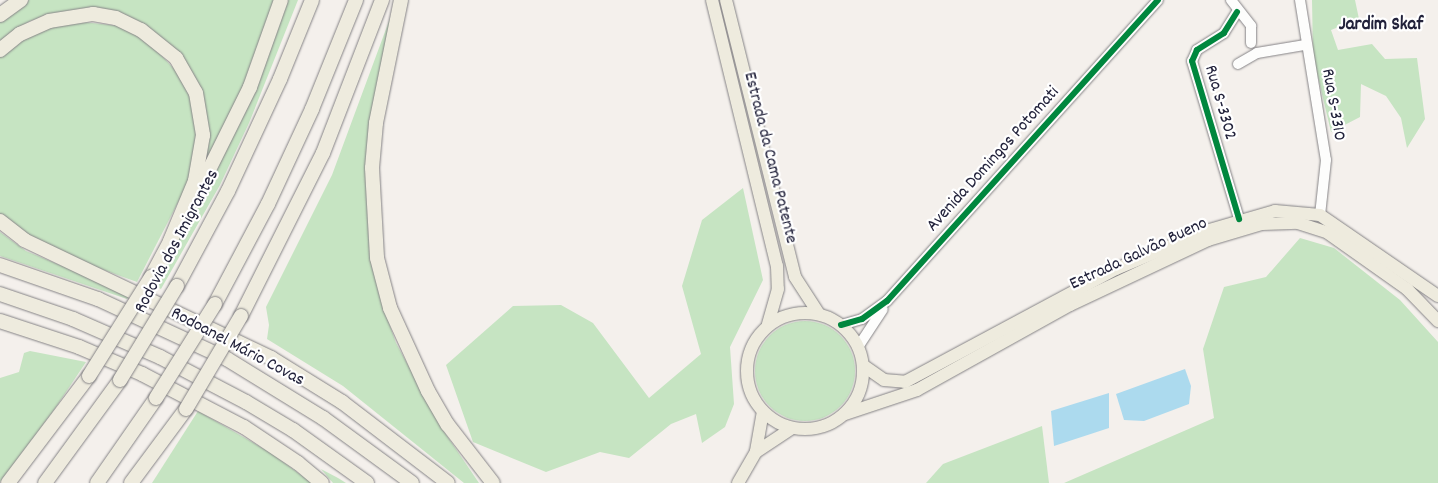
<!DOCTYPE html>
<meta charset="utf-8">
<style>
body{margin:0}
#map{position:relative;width:1438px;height:483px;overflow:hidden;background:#f4f0ec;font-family:Dekko,sans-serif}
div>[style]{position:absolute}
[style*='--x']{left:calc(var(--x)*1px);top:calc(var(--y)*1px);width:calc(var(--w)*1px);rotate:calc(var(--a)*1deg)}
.green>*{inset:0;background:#c6e4c2}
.round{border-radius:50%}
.water>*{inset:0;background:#acdaee}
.roads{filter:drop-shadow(0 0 1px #858386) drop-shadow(0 0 1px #858386)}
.minor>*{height:10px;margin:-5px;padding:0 5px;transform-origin:5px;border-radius:5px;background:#fdfdfc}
.major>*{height:12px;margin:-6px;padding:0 6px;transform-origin:6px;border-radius:6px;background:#eeebde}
.major>.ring{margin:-6px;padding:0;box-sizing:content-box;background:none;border:12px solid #eeebde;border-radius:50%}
.highway>*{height:14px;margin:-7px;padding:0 7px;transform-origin:7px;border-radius:7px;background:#eeebde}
.bridges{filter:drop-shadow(0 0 1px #858386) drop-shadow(0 0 1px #858386)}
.highway-bridge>*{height:14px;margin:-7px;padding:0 7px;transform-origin:7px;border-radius:7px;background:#eeebde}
.cycleway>*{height:6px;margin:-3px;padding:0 3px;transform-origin:3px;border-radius:3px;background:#00873e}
span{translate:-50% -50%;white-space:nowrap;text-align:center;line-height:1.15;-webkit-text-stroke:4.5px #fff;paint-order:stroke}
.street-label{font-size:18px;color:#22223b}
.neighbourhood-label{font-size:19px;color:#22223b;font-weight:700}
</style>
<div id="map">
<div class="green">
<div style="clip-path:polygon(29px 0,274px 0,250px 75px,195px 192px,201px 97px,138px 24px,54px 14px,30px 21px,0 41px,0 19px)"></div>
<div style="clip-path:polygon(284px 0,298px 0,249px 123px,220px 185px,161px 289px,155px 286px,243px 113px)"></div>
<div style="clip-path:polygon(1312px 0,1355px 0,1359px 19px,1331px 30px,1338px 50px,1372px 44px,1385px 59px,1417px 58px,1425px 119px,1407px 148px,1401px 118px,1386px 96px,1361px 84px,1360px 117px,1331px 132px,1313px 56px)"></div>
<div style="clip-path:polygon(396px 2px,377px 91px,372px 257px,381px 300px,396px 343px,445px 433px,479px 483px,464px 483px,343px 386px,267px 339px,269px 325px,266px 307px,332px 175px)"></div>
<div style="clip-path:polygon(74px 21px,120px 26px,146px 39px,178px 73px,189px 92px,196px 118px,197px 144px,187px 185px,137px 282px,57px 253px,0 218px,0 55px,28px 34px)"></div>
<div style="clip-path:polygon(743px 188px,763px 280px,730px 347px,734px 404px,725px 427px,702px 443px,696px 414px,671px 424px,629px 458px,600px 452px,546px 472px,473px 442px,446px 365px,513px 306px,561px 305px,593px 323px,649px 398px,701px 354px,682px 286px,702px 220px)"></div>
<div style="clip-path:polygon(0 232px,26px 251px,130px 294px,127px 299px,0 256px)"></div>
<div style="clip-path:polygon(1300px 238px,1334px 248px,1400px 300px,1438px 342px,1438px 483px,1064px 483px,1214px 418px,1203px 349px,1224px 287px,1266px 277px)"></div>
<div class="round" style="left:755px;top:321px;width:100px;height:100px"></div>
<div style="clip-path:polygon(30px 351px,86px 362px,54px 410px,0 482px,0 378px,19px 372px,24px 353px)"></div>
<div style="clip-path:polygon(198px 411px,271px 453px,312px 483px,152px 483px)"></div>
<div style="clip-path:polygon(1042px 426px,1049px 483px,926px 483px,943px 464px)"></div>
<div style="clip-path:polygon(321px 469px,338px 478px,346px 483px,333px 483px)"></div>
</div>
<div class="water">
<div style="clip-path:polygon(1185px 369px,1191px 386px,1189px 404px,1144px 421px,1124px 420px,1116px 394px)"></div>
<div style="clip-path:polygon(1109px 393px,1109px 428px,1054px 446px,1051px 411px)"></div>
</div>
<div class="roads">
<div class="minor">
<div style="--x:1231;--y:0;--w:33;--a:52"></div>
<div style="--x:1251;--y:26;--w:17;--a:90"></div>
<div style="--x:1300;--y:0;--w:162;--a:80.8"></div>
<div style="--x:1326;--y:160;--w:55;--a:96.2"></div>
<div style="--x:1237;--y:12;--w:25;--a:122"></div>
<div style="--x:1224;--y:33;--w:32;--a:148"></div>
<div style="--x:1197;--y:50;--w:12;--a:114"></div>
<div style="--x:1192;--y:61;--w:165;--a:73.4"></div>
<div style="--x:1238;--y:64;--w:22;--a:-30"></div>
<div style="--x:1257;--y:53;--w:49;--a:-9.5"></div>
<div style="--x:841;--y:325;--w:22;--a:-16"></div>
<div style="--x:862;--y:319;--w:31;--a:-36"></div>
<div style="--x:887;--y:301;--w:405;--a:-48"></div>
<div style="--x:858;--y:347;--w:45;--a:-56.7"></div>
</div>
<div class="major">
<div style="--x:712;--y:0;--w:274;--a:76.3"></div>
<div style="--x:777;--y:266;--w:23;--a:88"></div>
<div style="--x:778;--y:289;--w:37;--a:106"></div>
<div style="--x:726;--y:0;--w:285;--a:76"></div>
<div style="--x:795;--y:277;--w:44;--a:57"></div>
<div class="ring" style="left:747px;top:313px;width:104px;height:104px"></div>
<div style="--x:864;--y:366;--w:24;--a:35"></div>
<div style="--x:884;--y:380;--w:21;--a:5"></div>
<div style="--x:905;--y:382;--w:239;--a:-28.2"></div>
<div style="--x:1116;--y:269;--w:98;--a:-22.9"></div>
<div style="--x:1206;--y:231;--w:72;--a:-16.2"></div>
<div style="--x:1275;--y:211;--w:45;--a:5.1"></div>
<div style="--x:1320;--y:215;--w:143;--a:34.5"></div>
<div style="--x:845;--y:414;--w:76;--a:-18.4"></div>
<div style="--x:917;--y:390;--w:175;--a:-29.1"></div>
<div style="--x:1070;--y:305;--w:153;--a:-25.2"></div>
<div style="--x:1208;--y:240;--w:56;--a:-16.5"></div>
<div style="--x:1262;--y:224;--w:36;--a:-2"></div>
<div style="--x:1298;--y:223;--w:32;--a:18"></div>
<div style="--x:1328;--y:233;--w:97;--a:35.3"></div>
<div style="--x:1407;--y:289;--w:45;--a:45.9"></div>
<div style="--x:756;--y:451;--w:40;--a:-80"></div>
<div style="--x:738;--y:483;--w:36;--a:-60"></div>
<div style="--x:756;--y:452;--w:43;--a:-33.7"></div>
</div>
<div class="highway">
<div style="--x:401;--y:0;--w:126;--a:101.5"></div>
<div style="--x:376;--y:123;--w:45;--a:95.1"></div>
<div style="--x:372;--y:168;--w:90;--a:86.8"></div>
<div style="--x:377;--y:258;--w:52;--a:75.4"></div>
<div style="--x:390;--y:308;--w:91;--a:65.4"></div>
<div style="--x:428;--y:391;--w:39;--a:60"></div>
<div style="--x:448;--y:425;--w:73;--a:52.2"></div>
<div style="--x:0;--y:15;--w:26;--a:-36"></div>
<div style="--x:0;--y:50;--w:26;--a:-39"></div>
<div style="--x:20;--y:34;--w:32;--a:-24"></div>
<div style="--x:49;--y:21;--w:45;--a:-9"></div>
<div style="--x:93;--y:14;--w:23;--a:10"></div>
<div style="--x:116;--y:18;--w:28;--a:26"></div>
<div style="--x:141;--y:30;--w:45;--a:38.7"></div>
<div style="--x:176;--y:58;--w:40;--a:60.3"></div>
<div style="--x:196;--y:93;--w:43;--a:80.5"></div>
<div style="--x:203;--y:135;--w:47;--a:99.9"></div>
<div style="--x:195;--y:181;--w:65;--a:112.6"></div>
<div style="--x:195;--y:198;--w:124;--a:-63.6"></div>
<div style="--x:250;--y:87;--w:92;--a:-70.4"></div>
<div style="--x:0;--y:221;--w:31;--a:38"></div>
<div style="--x:24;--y:240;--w:274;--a:25.5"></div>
<div style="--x:271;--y:358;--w:84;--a:31.8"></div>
<div style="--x:342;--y:402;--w:133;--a:37.4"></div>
<div style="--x:0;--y:265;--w:104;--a:19.1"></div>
<div style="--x:98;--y:299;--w:142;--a:24.9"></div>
<div style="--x:227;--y:359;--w:113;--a:31.6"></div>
<div style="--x:323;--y:418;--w:110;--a:36.1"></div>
<div style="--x:151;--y:277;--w:49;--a:-61.9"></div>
<div style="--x:177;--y:286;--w:108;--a:-61.8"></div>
<div style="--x:228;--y:191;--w:123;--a:-65.1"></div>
<div style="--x:280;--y:79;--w:85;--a:-67.9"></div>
<div style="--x:0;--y:294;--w:77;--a:18.9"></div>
<div style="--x:73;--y:319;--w:95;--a:23.6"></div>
<div style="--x:160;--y:357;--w:97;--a:27.6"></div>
<div style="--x:246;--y:402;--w:55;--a:30.8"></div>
<div style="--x:293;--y:430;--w:91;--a:35.6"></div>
<div style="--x:215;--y:304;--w:113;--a:-62.1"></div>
<div style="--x:268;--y:204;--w:105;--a:-65.1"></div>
<div style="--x:312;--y:109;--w:118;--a:-68"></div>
<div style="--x:241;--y:316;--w:182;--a:-63.3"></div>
<div style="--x:323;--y:153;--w:164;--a:-68.9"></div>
<div style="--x:0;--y:321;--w:83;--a:18.2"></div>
<div style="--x:79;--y:347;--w:69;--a:23.2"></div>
<div style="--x:142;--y:374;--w:115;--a:27.5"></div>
<div style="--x:244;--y:427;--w:65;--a:33.7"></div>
<div style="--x:298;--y:463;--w:31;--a:40"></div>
<div style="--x:8;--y:483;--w:134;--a:-52.9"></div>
<div style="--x:45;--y:483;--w:127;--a:-53.9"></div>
<div style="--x:97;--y:483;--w:103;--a:-55.2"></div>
<div style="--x:131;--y:483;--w:92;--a:-53.4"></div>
</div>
</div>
<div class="bridges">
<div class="highway-bridge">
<div style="--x:89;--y:376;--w:117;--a:-57.9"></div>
<div style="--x:120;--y:380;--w:110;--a:-58.8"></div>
<div style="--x:156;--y:398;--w:111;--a:-57.9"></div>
<div style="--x:186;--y:409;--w:108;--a:-59.4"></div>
</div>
</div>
<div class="cycleway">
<div style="--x:1237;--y:12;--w:25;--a:122"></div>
<div style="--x:1224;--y:33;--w:32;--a:148"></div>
<div style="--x:1197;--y:50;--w:12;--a:114"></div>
<div style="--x:1192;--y:61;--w:165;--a:73.4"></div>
<div style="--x:841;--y:325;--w:22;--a:-16"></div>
<div style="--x:862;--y:319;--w:31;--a:-36"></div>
<div style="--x:887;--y:301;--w:405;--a:-48"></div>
</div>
<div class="street-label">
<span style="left:1219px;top:103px;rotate:74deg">Rua S-3302</span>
<span style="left:1332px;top:105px;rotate:80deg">Rua S-3310</span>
<span style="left:769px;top:158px;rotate:76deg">Estrada da Cama Patente</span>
<span style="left:994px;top:160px;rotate:-48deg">Avenida Domingos Potomati</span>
<span style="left:178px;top:242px;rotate:-62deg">Rodovia dos Imigrantes</span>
<span style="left:1139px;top:255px;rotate:-25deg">Estrada Galvão Bueno</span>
<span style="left:237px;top:348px;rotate:28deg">Rodoanel Mário Covas</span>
</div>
<div class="neighbourhood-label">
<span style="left:1381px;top:26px">Jardim Skaf</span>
</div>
</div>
